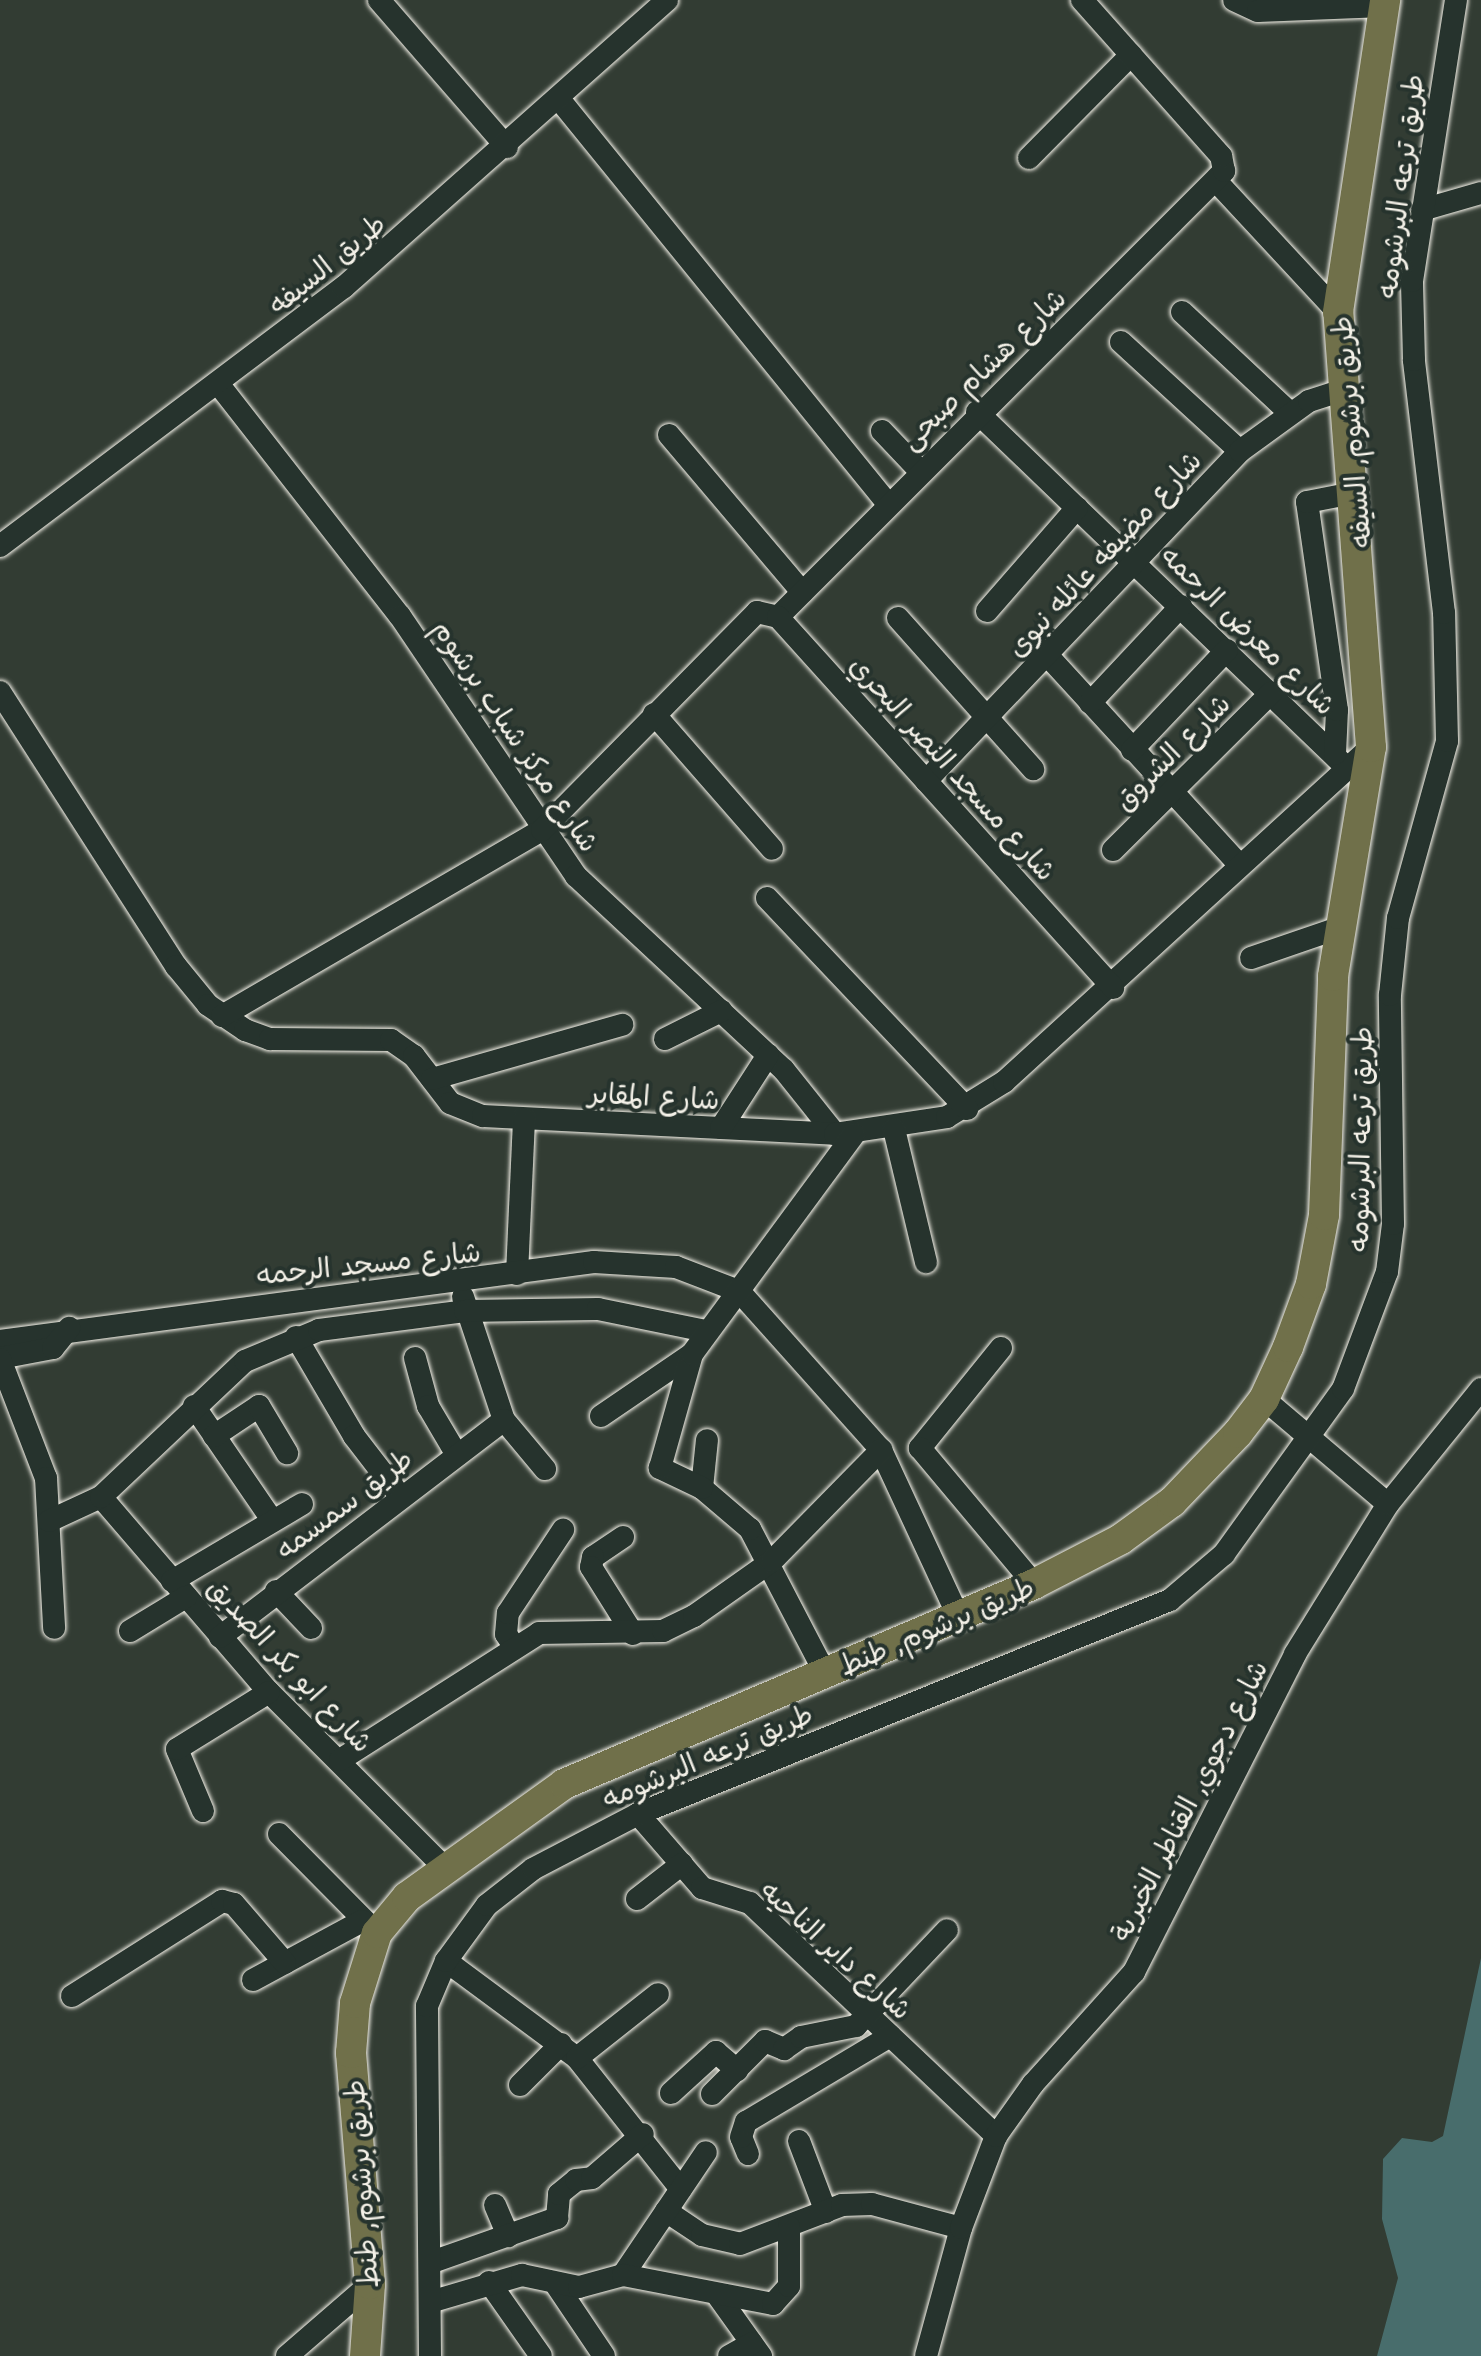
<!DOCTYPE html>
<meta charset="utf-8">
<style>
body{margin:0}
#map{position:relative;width:1481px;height:2356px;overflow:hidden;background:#323c33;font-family:"Playpen Sans","Playpen Sans Arabic",sans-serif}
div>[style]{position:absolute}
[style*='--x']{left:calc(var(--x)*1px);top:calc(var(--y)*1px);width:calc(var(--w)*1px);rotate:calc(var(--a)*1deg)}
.water>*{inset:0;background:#486d6c}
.roads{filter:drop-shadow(0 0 2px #f4f1e8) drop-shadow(0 0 2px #f4f1e8)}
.minor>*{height:22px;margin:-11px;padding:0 11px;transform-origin:11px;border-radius:11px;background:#26332d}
.major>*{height:30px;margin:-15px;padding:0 15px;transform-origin:15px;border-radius:15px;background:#70704a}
span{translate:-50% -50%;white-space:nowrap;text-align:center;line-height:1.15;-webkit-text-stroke:8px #26332d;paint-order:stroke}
.street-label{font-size:28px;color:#f4f1e8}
</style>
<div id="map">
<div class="water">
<div style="clip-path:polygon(1481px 1958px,1481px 2356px,1377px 2356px,1398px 2278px,1382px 2219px,1383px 2159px,1402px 2138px,1432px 2142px,1443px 2136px)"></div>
</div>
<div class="roads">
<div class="minor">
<div style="--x:379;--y:0;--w:195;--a:49"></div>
<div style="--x:1234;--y:0;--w:26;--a:25"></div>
<div style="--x:1258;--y:11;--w:126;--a:-2.3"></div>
<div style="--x:559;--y:99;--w:522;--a:50.91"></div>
<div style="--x:1029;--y:158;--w:145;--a:-45.3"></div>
<div style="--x:1217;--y:182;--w:178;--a:47.1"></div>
<div style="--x:1422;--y:210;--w:61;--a:-16.1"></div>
<div style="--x:1182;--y:312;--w:148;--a:43.1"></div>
<div style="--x:1121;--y:342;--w:161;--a:42.5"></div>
<div style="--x:220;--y:386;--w:292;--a:52"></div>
<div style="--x:400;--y:616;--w:314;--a:55.9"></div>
<div style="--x:576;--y:876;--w:284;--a:43"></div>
<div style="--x:784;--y:1070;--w:82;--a:51.4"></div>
<div style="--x:977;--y:412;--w:512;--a:43.89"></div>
<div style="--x:882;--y:431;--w:54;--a:46.5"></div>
<div style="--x:669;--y:435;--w:206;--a:49.7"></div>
<div style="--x:0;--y:546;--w:431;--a:-37"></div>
<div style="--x:344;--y:287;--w:432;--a:-41.6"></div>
<div style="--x:987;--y:611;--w:137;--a:-48.9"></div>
<div style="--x:778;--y:617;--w:631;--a:-45"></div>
<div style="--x:1224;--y:171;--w:15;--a:-101"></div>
<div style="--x:1221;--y:156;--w:209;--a:-131.7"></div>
<div style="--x:898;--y:618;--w:203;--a:48.2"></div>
<div style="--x:1048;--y:656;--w:281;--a:47.5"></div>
<div style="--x:0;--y:692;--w:326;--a:57.3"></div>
<div style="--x:176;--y:966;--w:50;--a:50.6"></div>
<div style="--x:208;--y:1005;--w:45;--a:34"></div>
<div style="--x:245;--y:1030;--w:27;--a:20"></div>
<div style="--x:270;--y:1039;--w:121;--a:0.5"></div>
<div style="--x:391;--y:1040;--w:28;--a:35"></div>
<div style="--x:414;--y:1056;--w:59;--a:52.5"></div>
<div style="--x:450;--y:1103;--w:35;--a:22"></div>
<div style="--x:483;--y:1116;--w:352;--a:2.9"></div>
<div style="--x:835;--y:1134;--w:113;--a:-8.6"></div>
<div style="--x:947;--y:1117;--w:67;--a:-31.6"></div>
<div style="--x:1004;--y:1082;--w:497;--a:-42.4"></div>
<div style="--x:1090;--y:703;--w:133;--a:-46.8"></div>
<div style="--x:654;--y:714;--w:179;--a:48.8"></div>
<div style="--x:1132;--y:750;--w:138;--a:-46.5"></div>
<div style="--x:1335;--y:754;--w:44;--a:-87.4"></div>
<div style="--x:1337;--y:710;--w:210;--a:-98.2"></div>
<div style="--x:1307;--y:502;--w:47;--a:-11.1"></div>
<div style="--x:926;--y:781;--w:456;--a:-46.4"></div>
<div style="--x:1240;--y:451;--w:85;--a:-35.9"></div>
<div style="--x:1309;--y:401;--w:35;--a:-18"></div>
<div style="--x:1113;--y:850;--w:223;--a:-44.8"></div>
<div style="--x:767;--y:898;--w:291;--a:46.5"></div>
<div style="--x:1251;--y:958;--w:92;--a:-19"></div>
<div style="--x:222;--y:1016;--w:370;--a:-30.2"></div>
<div style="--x:542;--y:830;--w:306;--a:-45.4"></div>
<div style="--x:757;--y:612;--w:22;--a:13"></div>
<div style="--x:778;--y:617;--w:500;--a:47.9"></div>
<div style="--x:665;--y:1039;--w:63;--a:-26.6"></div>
<div style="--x:432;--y:1079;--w:198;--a:-15.9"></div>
<div style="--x:721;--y:1128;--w:87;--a:-57.2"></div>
<div style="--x:894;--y:1129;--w:137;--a:76.5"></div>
<div style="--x:517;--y:1274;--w:155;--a:-87.4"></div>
<div style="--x:463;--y:1297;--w:130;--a:71.6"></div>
<div style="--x:504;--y:1420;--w:64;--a:50.1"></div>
<div style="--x:296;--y:1337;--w:115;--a:59.6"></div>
<div style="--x:354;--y:1436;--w:77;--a:52.4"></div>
<div style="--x:0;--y:1341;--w:599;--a:-7.58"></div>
<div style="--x:594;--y:1262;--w:82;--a:3.5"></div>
<div style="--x:676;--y:1267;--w:67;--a:20.9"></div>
<div style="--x:739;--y:1291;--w:213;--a:48.2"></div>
<div style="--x:881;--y:1450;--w:183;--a:65.1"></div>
<div style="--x:1001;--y:1348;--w:129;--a:129"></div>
<div style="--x:920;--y:1448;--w:177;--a:50"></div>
<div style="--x:0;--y:1358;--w:54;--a:-10.7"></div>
<div style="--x:53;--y:1348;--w:26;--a:-51"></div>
<div style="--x:415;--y:1358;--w:50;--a:74.8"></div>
<div style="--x:428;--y:1406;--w:57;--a:59.4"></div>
<div style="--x:0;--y:1359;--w:128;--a:68.9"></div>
<div style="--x:46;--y:1478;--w:150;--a:86.9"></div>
<div style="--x:1264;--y:1399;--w:162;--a:40.3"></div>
<div style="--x:194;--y:1406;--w:138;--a:55.6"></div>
<div style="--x:601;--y:1416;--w:110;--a:-34.3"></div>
<div style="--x:214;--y:1436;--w:54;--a:-33.7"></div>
<div style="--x:259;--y:1406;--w:55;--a:59.2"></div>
<div style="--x:702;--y:1488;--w:48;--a:-84.1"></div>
<div style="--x:101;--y:1497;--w:257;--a:49.3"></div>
<div style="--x:269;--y:1692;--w:246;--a:45"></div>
<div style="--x:49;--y:1521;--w:57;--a:-24.8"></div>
<div style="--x:101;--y:1497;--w:198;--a:-43.4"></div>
<div style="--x:245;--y:1361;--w:80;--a:-22.7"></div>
<div style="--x:319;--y:1330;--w:147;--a:-7.4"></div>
<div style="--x:465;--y:1311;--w:133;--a:-0.9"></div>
<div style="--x:598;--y:1309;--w:110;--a:11.5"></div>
<div style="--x:623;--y:1537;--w:36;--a:146"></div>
<div style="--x:593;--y:1557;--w:10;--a:101"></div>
<div style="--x:591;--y:1567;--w:79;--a:57.9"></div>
<div style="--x:172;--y:1581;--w:151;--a:-30.6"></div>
<div style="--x:276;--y:1591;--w:51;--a:46.6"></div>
<div style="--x:130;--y:1631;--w:66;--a:-31.3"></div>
<div style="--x:220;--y:1637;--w:357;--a:-37.4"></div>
<div style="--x:514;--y:1646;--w:14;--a:-124"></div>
<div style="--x:506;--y:1634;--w:21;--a:-85"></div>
<div style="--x:508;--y:1613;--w:100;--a:-56.5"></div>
<div style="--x:824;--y:1671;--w:160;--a:-117.5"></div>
<div style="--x:750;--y:1529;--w:63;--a:-139.5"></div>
<div style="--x:702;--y:1488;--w:47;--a:-154.5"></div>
<div style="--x:660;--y:1468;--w:118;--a:-74.3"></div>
<div style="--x:692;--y:1354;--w:273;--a:-53.6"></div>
<div style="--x:340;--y:1760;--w:236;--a:-32.5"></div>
<div style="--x:539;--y:1633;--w:124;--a:-0.9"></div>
<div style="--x:663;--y:1631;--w:34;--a:-26"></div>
<div style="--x:694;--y:1616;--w:95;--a:-35.2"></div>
<div style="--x:772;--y:1561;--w:156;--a:-45.5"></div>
<div style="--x:203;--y:1811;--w:67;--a:-112.8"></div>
<div style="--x:177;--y:1749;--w:108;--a:-31.8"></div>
<div style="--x:638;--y:1814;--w:98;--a:49.1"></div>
<div style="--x:702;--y:1888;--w:50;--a:17.4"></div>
<div style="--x:750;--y:1903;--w:339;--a:43.4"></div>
<div style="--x:279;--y:1834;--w:139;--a:45.3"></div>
<div style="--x:637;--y:1899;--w:57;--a:-37.9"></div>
<div style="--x:446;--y:1961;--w:163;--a:36.5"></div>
<div style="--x:577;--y:2058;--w:167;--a:51.6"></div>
<div style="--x:253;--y:1980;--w:124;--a:-28.4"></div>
<div style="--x:72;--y:1996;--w:178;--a:-32.3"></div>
<div style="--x:222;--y:1901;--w:12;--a:14"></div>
<div style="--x:234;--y:1904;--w:78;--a:49.2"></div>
<div style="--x:577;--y:2058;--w:103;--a:-38.3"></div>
<div style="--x:520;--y:2085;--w:58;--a:-45"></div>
<div style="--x:671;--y:2093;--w:61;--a:-42.3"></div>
<div style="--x:716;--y:2052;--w:28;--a:41"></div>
<div style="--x:712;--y:2094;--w:75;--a:-45"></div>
<div style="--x:765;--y:2041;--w:21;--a:23"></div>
<div style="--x:784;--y:2049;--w:21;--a:-35"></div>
<div style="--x:801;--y:2037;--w:56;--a:-11.3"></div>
<div style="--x:856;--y:2026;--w:132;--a:-46.5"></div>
<div style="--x:799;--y:2141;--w:76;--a:69.2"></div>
<div style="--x:748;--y:2154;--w:18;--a:-112"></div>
<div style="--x:741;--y:2137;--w:16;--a:-72"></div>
<div style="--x:746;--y:2122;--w:168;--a:-30.8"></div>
<div style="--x:495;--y:2205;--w:34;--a:67"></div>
<div style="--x:666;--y:2211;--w:43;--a:33.7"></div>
<div style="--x:702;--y:2235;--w:39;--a:13"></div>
<div style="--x:740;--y:2244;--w:109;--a:-20.9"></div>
<div style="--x:842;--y:2205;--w:30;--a:-2"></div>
<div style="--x:872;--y:2204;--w:92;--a:15.1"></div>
<div style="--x:432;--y:2262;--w:133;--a:-19.4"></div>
<div style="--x:557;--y:2218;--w:24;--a:-85"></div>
<div style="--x:559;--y:2194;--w:22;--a:-39"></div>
<div style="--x:576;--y:2180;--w:16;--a:-7"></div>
<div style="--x:592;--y:2178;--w:67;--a:-40.8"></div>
<div style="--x:623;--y:2275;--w:148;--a:-56"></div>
<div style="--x:489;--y:2282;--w:90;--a:54.9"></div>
<div style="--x:557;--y:2286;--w:84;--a:56.1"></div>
<div style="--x:718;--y:2296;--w:74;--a:54.4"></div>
<div style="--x:430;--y:2302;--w:96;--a:-16.4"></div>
<div style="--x:522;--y:2275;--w:58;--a:11.9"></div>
<div style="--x:579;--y:2287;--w:46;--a:-15.3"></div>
<div style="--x:623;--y:2275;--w:153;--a:10.9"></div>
<div style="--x:773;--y:2304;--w:24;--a:-48"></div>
<div style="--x:789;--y:2286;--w:59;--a:-90"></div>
<div style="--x:287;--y:2356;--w:110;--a:-40.9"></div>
<div style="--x:430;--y:2356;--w:350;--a:-90.5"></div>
<div style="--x:427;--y:2006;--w:49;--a:-67.1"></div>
<div style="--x:446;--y:1961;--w:69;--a:-53.8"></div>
<div style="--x:487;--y:1905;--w:58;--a:-38"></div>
<div style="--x:533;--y:1869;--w:119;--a:-27.6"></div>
<div style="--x:638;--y:1814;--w:573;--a:-21.91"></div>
<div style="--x:1170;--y:1600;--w:71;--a:-40.4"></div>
<div style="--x:1224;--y:1554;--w:203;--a:-54.2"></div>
<div style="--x:1343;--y:1389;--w:125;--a:-69.4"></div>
<div style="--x:1387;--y:1272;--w:48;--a:-82.9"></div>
<div style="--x:1393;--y:1224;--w:229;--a:-90.8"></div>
<div style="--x:1390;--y:995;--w:77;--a:-84.1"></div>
<div style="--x:1398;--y:918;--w:184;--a:-74.5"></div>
<div style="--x:1447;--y:741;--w:128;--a:-91.3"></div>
<div style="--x:1444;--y:613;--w:255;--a:-96.8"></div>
<div style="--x:1414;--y:360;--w:79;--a:-91.5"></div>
<div style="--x:1412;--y:281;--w:284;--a:-81.1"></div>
<div style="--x:729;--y:2356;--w:26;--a:-29"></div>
<div style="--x:926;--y:2356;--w:133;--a:-74.7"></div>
<div style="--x:961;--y:2228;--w:98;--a:-69.2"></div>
<div style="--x:996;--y:2136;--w:64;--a:-54.6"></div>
<div style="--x:1033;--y:2084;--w:151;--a:-48"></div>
<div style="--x:1134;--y:1972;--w:356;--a:-63.1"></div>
<div style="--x:1295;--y:1654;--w:176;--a:-58.2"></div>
<div style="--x:1388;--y:1504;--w:148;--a:-51"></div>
</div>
<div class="major">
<div style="--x:365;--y:2356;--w:72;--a:-86"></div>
<div style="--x:370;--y:2284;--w:232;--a:-94.7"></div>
<div style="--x:351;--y:2053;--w:50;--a:-85.4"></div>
<div style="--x:355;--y:2003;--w:73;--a:-72.6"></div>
<div style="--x:377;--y:1933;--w:47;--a:-50.2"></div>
<div style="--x:407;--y:1897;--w:193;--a:-35.7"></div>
<div style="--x:564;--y:1784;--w:511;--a:-23.05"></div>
<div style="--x:1034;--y:1584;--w:98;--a:-27.3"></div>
<div style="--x:1121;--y:1539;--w:63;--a:-36"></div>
<div style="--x:1172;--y:1502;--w:95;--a:-46.3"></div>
<div style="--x:1238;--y:1433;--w:43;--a:-52.6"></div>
<div style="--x:1264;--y:1399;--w:57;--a:-65.2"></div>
<div style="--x:1288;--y:1347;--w:67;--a:-69.9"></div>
<div style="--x:1311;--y:1284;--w:70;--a:-79.3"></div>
<div style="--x:1324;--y:1215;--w:239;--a:-87.8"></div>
<div style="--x:1333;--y:976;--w:232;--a:-80.6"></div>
<div style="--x:1371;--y:747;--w:436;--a:-94.3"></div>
<div style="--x:1338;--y:312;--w:316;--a:-81.4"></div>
</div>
</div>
<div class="street-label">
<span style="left:1399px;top:186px;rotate:-83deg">طريق ترعه البرشومه</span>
<span style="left:326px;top:263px;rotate:-39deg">طريق السيفه</span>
<span style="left:982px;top:368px;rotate:-44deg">شارع هشام صبحى</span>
<span style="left:1350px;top:432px;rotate:-95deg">طريق برشوم, السيفه</span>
<span style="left:1103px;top:553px;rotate:-47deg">شارع مضيفه عائله نبوى</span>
<span style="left:1249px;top:629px;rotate:44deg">شارع معرض الرحمه</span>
<span style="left:517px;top:735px;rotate:56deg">شارع مركز شباب برشوم</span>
<span style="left:1171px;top:751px;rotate:-45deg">شارع الشروق</span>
<span style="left:954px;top:767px;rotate:48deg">شارع مسجد النصر البحري</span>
<span style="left:654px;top:1095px;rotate:3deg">شارع المقابر</span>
<span style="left:1359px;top:1139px;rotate:-89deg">طريق ترعه البرشومه</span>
<span style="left:368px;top:1262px;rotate:-6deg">شارع مسجد الرحمه</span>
<span style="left:343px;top:1503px;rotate:-37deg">طريق سمسمه</span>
<span style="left:936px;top:1625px;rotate:-23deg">طريق برشوم, طنط</span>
<span style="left:291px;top:1664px;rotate:47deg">شارع ابو بكر الصديق</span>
<span style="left:707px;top:1755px;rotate:-23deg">طريق ترعه البرشومه</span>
<span style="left:1188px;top:1800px;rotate:-63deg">شارع دجوي, القناطر الخيرية</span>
<span style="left:837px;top:1949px;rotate:42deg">شارع داير الناحيه</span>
<span style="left:360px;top:2184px;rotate:-94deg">طريق برشوم, طنط</span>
</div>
</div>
